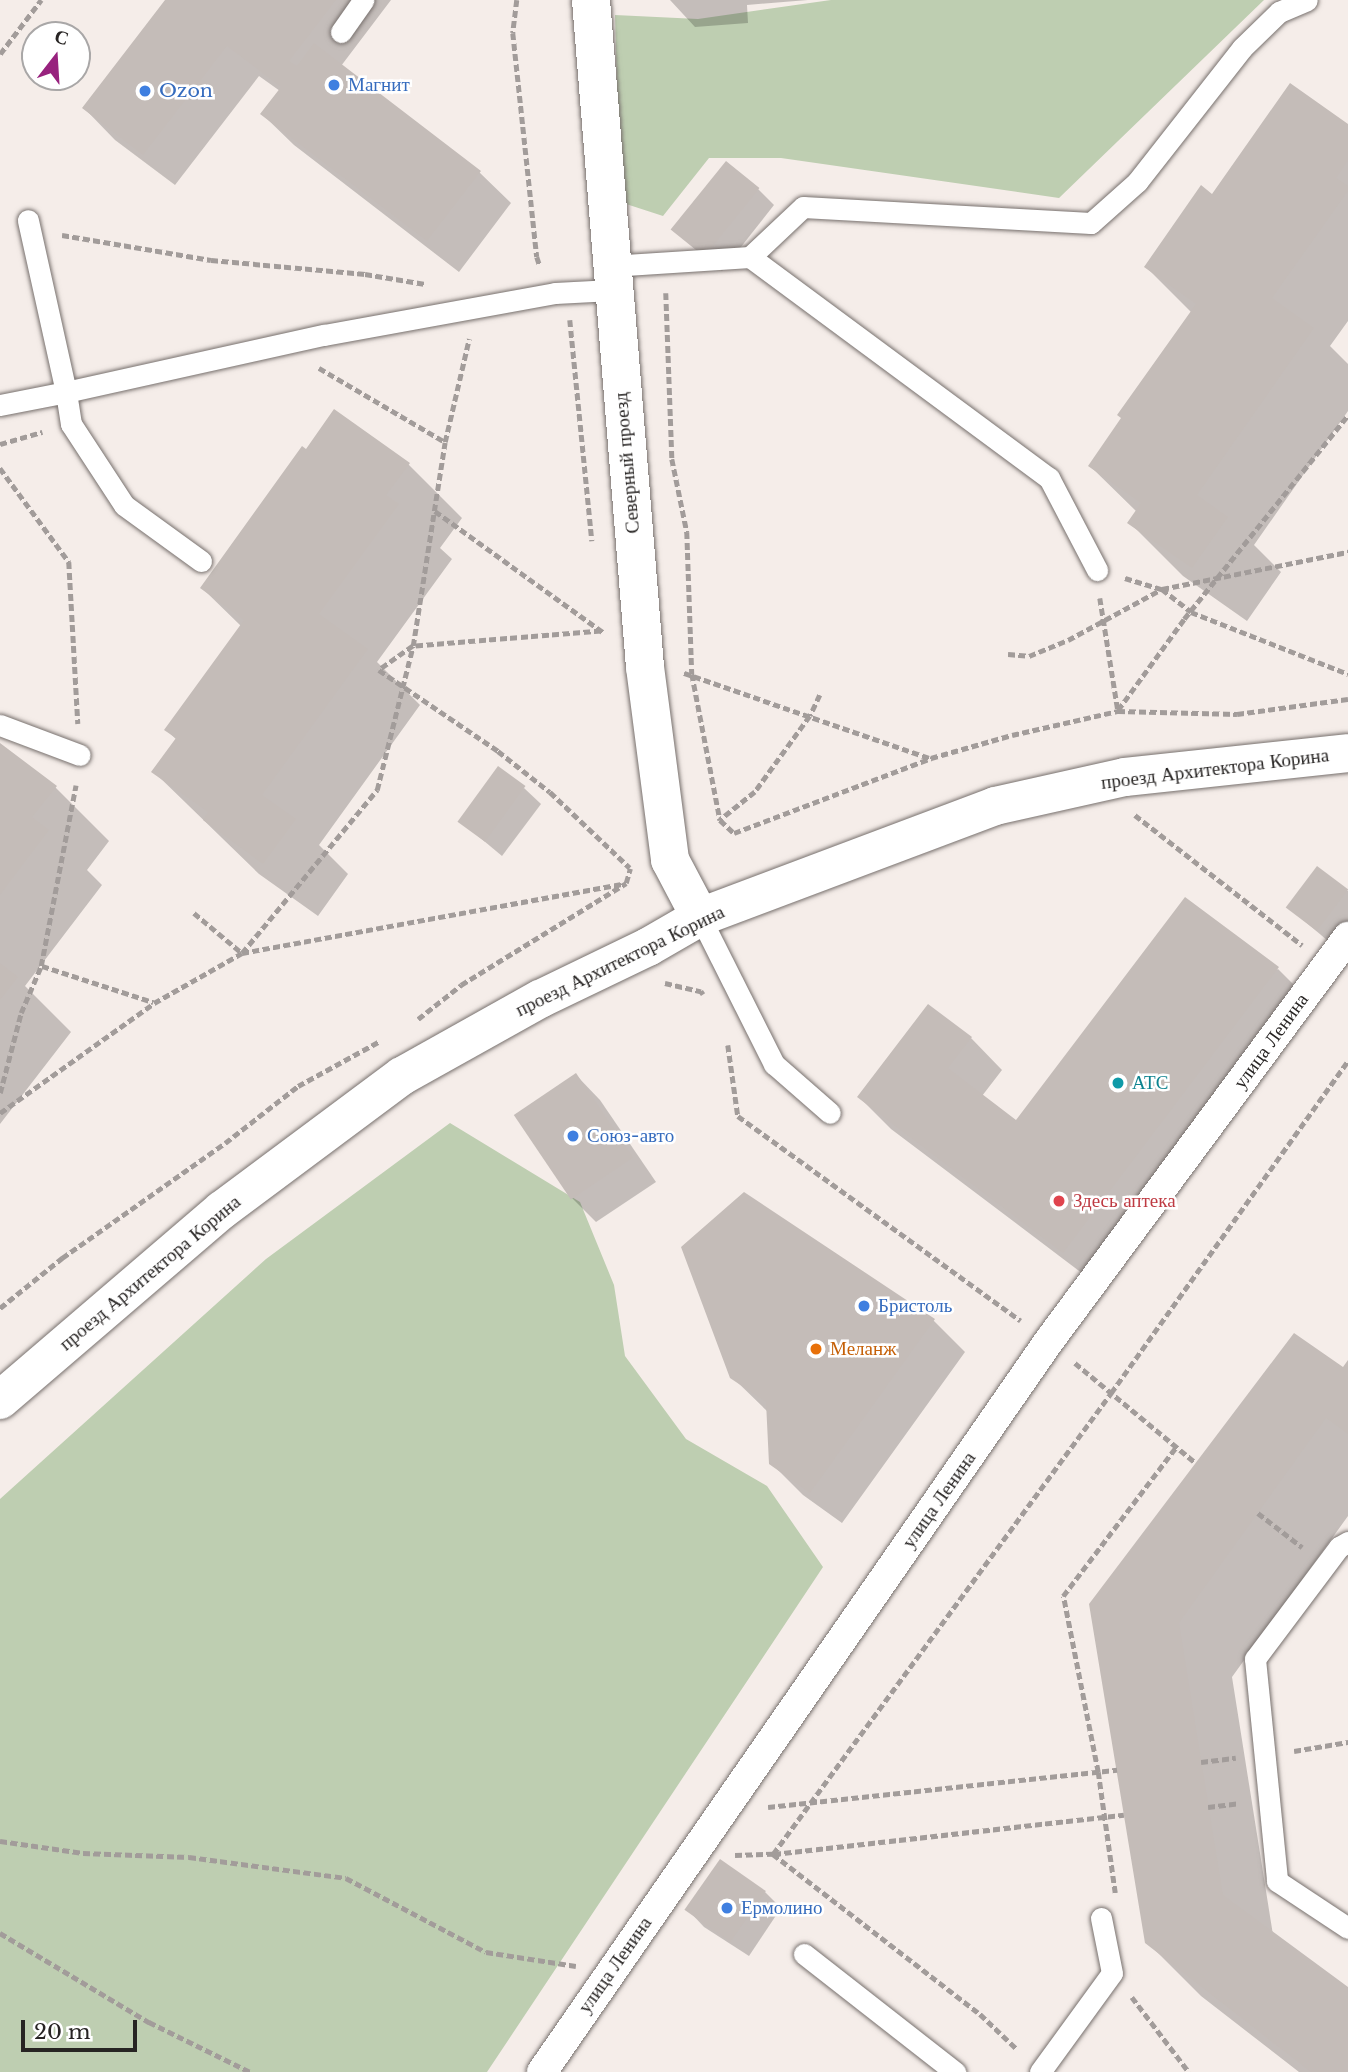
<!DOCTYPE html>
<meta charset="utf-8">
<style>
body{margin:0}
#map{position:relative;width:1348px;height:2072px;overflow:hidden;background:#f5ede9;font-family:"Libre Baskerville",serif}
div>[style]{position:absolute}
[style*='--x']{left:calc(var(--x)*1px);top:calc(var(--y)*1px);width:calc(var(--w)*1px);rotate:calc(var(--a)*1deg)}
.green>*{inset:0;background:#beceb1}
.shadow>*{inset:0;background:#0003}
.building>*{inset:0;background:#c4bcb8;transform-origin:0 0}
.path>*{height:4.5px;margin-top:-2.25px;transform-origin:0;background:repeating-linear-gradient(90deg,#a29c9a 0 7px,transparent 0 10.5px)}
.roads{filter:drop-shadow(0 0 2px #77706d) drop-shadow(0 0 2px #77706d)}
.service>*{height:21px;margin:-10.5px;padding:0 10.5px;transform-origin:10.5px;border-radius:10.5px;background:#fff}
.pedestrian>*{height:30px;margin:-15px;padding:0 15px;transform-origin:15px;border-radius:15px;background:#fff}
.minor>*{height:38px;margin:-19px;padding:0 19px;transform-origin:19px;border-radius:19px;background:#fff}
.tertiary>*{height:38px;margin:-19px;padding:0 19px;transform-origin:19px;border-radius:19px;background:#fff}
.dots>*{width:19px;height:19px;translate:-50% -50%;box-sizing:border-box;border:4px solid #fff;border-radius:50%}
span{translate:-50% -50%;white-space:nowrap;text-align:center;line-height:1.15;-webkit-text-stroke:5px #fff;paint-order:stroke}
.shop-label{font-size:19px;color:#366cbe}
.left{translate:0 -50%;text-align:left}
.street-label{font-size:19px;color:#272423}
.culture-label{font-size:19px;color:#0d838f}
.health-label{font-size:19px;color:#be3a42}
.food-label{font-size:19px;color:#c56008}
.north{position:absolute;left:21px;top:21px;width:70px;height:70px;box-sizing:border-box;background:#fff;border:2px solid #a9a7a7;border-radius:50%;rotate:17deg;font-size:19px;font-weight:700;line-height:28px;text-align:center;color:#272423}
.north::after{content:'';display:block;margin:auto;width:24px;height:32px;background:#98227e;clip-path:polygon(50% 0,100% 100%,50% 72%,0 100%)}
.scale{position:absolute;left:21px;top:2020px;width:116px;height:32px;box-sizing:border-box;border:4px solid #272423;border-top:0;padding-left:9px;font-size:21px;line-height:24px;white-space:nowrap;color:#272423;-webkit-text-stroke:5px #fff;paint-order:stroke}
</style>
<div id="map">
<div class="green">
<div style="clip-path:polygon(831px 0,1264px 0,1059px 198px,781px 158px,709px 158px,663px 216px,620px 202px,615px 15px,698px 19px)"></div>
<div style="clip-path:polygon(450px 1123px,580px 1202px,614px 1285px,625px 1356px,686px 1439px,767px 1486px,823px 1567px,487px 2072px,0 2072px,0 1499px,266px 1259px)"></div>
</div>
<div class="shadow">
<div style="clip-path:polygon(167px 0,391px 0,341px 66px,479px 172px,511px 203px,459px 272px,294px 145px,262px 114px,280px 91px,259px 76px,175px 185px,115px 140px,84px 108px)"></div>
<div style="clip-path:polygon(670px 0,808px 0,747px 5px,748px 23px,695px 27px)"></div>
<div style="clip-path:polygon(1348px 126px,1348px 321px,1330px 346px,1348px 364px,1348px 411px,1254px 545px,1281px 572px,1247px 621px,1183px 576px,1129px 522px,1137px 512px,1090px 466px,1192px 313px,1146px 267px,1213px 196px)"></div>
<div style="clip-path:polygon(758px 189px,774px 205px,722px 271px,673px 230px)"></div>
<div style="clip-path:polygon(408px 464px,462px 518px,440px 548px,452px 559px,377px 662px,420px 705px,319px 845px,348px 874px,318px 916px,259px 874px,154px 772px,177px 740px,166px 730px,241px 626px,202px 588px)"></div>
<div style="clip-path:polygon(0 745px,55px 787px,109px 841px,87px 870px,102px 885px,25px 986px,71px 1032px,0 1124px)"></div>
<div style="clip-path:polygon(524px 788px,541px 804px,502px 856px,460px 821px)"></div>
<div style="clip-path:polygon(1318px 869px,1348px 891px,1348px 928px,1334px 946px,1289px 908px)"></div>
<div style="clip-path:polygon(1278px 969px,1309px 1000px,1095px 1283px,891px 1129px,859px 1097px,971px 1038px,1002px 1070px,982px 1096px,1017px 1122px)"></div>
<div style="clip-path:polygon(576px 1075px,600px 1100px,656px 1182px,596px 1222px,572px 1198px)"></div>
<div style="clip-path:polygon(744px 1194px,934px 1321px,965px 1352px,842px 1523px,803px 1495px,771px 1463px,768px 1412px,732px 1377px)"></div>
<div style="clip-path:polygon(1348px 1363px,1348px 1516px,1232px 1677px,1273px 1935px,1348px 1989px,1348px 2072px,1299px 2072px,1201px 1996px,1147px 1942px,1091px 1605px)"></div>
<div style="clip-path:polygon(765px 1892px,781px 1908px,749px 1956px,704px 1927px,688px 1910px)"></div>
</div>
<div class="building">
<div style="clip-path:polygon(165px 0,336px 0,289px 61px,297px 66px,314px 43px,481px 171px,427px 241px,260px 114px,281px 87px,227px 46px,143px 155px,82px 108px)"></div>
<div style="clip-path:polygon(1290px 83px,1348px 124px,1348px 160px,1336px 178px,1348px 186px,1348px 191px,1272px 298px,1314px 328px,1197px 495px,1228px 517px,1192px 568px,1127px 523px,1141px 503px,1088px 466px,1121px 418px,1117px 415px,1196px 304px,1144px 267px,1201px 185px,1212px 194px)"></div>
<div style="left:726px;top:161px;width:43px;height:88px;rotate:39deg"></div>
<div style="clip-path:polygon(334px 409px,410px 463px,386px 495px,399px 504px,319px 614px,368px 649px,262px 795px,296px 819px,263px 864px,203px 820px,208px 812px,151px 772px,176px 738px,164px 730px,244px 620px,200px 588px,302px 446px,306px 449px)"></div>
<div style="clip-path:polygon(0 743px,57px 786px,32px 817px,49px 830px,0 895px)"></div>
<div style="left:498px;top:766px;width:34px;height:69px;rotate:36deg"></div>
<div style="left:1317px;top:866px;width:39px;height:52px;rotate:37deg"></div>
<div style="clip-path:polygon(1185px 897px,1279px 967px,1063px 1253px,857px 1097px,928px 1004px,972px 1037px,948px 1068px,1016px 1120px)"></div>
<div style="clip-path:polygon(0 963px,18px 977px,0 1000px)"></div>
<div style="left:576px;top:1073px;width:102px;height:75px;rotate:56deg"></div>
<div style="clip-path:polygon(744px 1192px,935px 1319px,810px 1493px,769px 1464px,766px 1402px,730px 1378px,681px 1247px)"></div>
<div style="clip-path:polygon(1294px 1333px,1343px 1367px,1348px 1360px,1348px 1434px,1326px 1418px,1179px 1623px,1223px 1895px,1348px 1987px,1348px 2072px,1311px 2072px,1145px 1943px,1089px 1604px)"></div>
<div style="left:720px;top:1859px;width:56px;height:62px;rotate:35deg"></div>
</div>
<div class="path">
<div style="--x:517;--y:0;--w:33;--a:97"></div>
<div style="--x:513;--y:33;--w:225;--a:83.9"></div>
<div style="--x:537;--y:257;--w:9;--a:72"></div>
<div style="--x:0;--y:54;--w:68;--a:-52.8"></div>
<div style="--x:62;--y:235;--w:151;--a:9.5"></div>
<div style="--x:211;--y:260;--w:155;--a:5.2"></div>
<div style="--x:365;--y:274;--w:61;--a:9.5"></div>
<div style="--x:666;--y:293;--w:166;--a:87.9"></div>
<div style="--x:672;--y:459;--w:75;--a:78.4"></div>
<div style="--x:687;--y:532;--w:142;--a:88"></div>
<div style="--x:692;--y:674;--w:149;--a:79.1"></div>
<div style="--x:570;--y:320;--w:222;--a:84.3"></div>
<div style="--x:319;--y:368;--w:146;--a:30.4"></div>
<div style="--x:0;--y:444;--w:44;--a:-15.9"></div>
<div style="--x:0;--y:468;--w:117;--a:53.7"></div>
<div style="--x:69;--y:562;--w:162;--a:86.8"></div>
<div style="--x:435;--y:511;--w:208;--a:35.8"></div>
<div style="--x:1125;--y:578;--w:39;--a:17"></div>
<div style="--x:1162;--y:589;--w:37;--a:38"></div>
<div style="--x:1191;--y:612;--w:169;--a:21.5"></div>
<div style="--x:1100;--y:598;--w:114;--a:80.9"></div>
<div style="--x:601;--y:631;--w:189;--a:175.4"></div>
<div style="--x:413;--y:646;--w:42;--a:144.8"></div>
<div style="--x:379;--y:670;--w:144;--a:34.2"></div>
<div style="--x:498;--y:751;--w:66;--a:38.3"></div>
<div style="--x:550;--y:792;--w:110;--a:43.5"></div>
<div style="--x:1008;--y:654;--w:21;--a:5"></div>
<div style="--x:1029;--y:656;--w:42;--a:-22.3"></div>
<div style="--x:1068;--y:640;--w:107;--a:-28.5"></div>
<div style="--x:1162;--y:589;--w:190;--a:-11.3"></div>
<div style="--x:684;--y:673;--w:260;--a:19.1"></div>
<div style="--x:820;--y:695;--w:23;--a:115"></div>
<div style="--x:810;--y:716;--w:94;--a:125.9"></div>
<div style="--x:755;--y:792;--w:45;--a:141.3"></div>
<div style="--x:720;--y:820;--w:19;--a:43"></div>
<div style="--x:734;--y:833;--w:211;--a:-20.8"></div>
<div style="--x:931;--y:758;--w:84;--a:-15.9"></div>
<div style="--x:1012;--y:735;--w:109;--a:-12.8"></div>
<div style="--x:1118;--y:711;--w:119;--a:1.4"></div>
<div style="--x:1237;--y:714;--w:112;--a:-7.7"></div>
<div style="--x:1118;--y:710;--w:112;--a:-54"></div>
<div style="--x:1184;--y:619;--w:262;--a:-51.2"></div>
<div style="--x:1135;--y:815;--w:212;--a:37.9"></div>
<div style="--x:194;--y:913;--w:62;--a:39.8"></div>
<div style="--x:242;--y:953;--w:386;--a:-10.3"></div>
<div style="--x:42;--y:966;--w:117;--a:18"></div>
<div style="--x:665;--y:983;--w:37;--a:13"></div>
<div style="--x:701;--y:991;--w:4;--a:56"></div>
<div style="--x:418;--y:1019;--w:55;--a:-38.3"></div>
<div style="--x:461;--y:985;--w:194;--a:-31.7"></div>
<div style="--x:626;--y:883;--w:15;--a:-74"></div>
<div style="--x:728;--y:1045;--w:72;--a:82"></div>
<div style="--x:738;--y:1116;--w:349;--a:35.9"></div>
<div style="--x:0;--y:1093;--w:83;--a:-75.3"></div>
<div style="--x:21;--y:1013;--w:51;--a:-66.9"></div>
<div style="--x:41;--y:966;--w:184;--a:-79.1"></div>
<div style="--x:0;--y:1113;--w:189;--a:-35.5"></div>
<div style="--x:154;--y:1003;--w:101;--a:-29.6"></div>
<div style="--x:242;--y:953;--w:212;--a:-50.4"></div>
<div style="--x:377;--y:790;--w:148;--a:-76"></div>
<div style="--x:413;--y:646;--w:206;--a:-81.1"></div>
<div style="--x:445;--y:442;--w:106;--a:-76.9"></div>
<div style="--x:0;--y:1308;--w:80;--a:-38.9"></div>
<div style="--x:62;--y:1258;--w:199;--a:-35.2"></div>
<div style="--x:225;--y:1143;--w:93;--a:-38"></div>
<div style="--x:298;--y:1086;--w:94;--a:-28.8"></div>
<div style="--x:1075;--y:1363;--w:157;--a:39.6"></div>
<div style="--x:1258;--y:1513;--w:56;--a:37.7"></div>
<div style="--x:1294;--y:1751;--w:55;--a:-9.5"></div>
<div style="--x:1201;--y:1762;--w:35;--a:-7"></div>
<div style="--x:768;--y:1807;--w:351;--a:-6.1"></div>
<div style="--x:1208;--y:1807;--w:31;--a:-7"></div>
<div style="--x:0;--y:1841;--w:84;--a:8.2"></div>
<div style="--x:83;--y:1853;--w:106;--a:2.2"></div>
<div style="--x:189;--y:1857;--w:158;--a:7.6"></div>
<div style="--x:346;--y:1878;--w:158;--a:27.9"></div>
<div style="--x:486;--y:1952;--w:91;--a:8.8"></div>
<div style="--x:773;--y:1854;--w:572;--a:-53.75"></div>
<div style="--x:1111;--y:1393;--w:408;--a:-54.5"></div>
<div style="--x:774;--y:1854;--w:352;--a:-6.4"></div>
<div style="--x:735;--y:1855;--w:38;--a:-2"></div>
<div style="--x:773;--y:1854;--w:262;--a:37.7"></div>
<div style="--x:980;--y:2014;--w:52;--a:43.5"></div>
<div style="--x:1115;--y:1893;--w:122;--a:-98"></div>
<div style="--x:1098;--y:1772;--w:179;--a:-101.2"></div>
<div style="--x:1063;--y:1596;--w:187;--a:-52.8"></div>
<div style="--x:0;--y:1933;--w:174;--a:30.9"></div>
<div style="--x:149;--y:2022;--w:113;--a:26.3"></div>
<div style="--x:1132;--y:1997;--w:94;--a:52.8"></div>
</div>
<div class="roads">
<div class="service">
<div style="--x:341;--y:32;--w:39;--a:-55"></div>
<div style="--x:750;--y:257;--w:73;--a:-43.3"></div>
<div style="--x:803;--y:207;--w:288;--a:3.2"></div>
<div style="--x:1091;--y:223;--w:62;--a:-41.7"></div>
<div style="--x:1137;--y:182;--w:170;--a:-51.9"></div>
<div style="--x:1242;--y:48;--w:52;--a:-44.2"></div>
<div style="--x:1279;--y:12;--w:30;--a:-23"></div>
<div style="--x:610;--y:266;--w:140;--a:-3.7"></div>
<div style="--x:750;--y:257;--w:372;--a:36.5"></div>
<div style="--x:1049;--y:478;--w:104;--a:62.4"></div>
<div style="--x:0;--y:405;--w:67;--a:-11.1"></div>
<div style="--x:66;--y:392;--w:176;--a:-102.5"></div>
<div style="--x:201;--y:561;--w:95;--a:-144"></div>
<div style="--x:124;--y:505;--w:97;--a:-123.2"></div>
<div style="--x:71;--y:424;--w:32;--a:-99"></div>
<div style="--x:66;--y:392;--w:264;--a:-12.5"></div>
<div style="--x:324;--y:335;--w:235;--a:-10.3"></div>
<div style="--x:555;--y:293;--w:57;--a:-3"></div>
<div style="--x:0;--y:725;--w:85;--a:20.6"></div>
<div style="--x:700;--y:917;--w:165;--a:63.3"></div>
<div style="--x:774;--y:1064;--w:74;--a:41.2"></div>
<div style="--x:1348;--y:1542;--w:10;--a:151"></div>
<div style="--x:1339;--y:1547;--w:140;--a:126.9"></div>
<div style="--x:1255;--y:1659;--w:223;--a:84.3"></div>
<div style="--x:1277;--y:1881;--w:85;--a:33.5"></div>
<div style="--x:804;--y:1954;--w:192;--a:38"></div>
<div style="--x:1040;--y:2072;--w:122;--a:-54"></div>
<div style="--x:1112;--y:1973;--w:56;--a:-101.3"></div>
</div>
<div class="pedestrian">
<div style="--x:542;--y:2072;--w:890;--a:-55.26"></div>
<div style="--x:1049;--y:1341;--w:503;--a:-53.49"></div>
</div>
<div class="minor">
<div style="--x:591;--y:0;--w:669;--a:85.37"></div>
<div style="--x:645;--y:667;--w:195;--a:82.6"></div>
<div style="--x:670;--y:860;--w:64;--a:62.2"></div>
</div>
<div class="tertiary">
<div style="--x:0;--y:1400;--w:292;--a:-40.6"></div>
<div style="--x:222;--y:1210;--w:224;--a:-36.7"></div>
<div style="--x:402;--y:1076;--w:158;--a:-29.2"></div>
<div style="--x:540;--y:999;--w:120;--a:-25.7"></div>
<div style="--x:648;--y:947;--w:60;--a:-30"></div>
<div style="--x:700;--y:917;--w:315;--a:-20.6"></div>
<div style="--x:995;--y:806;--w:133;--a:-12.6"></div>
<div style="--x:1125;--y:777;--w:224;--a:-6.1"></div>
</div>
</div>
<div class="dots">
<div style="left:334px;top:85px;background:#3f7fe0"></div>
<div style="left:145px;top:91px;background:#3f7fe0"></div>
<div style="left:1118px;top:1083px;background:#0f9aa8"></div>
<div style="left:573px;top:1136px;background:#3f7fe0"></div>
<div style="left:1059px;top:1201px;background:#e0444e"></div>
<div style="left:864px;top:1306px;background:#3f7fe0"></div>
<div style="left:816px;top:1349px;background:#e8710a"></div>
<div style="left:727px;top:1908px;background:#3f7fe0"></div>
</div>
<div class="shop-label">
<span class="left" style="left:348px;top:85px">Магнит</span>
<span class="left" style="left:159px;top:91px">Ozon</span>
<span class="left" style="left:587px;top:1136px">Союз-авто</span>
<span class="left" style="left:878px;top:1306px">Бристоль</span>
<span class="left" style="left:741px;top:1908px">Ермолино</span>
</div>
<div class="street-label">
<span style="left:627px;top:463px;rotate:-95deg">Северный проезд</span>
<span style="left:1215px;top:769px;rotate:-7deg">проезд Архитектора Корина</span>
<span style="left:620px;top:961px;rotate:-26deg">проезд Архитектора Корина</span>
<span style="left:1271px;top:1041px;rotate:-54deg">улица Ленина</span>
<span style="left:150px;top:1273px;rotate:-40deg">проезд Архитектора Корина</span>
<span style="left:939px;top:1500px;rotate:-55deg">улица Ленина</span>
<span style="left:615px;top:1965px;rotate:-55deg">улица Ленина</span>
</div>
<div class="culture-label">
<span class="left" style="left:1132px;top:1083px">АТС</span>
</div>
<div class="health-label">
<span class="left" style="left:1073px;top:1201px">Здесь аптека</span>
</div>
<div class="food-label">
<span class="left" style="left:830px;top:1349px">Меланж</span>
</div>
<div class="north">С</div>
<div class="scale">20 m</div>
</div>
